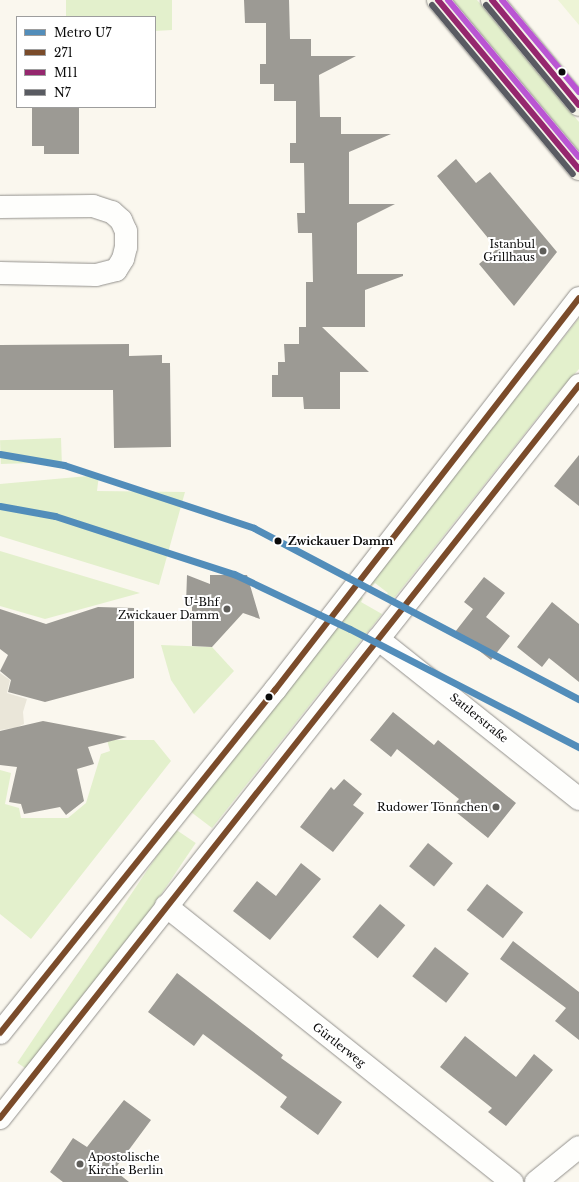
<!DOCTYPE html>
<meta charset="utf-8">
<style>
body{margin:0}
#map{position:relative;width:579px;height:1182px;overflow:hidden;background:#faf7ee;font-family:"Libre Baskerville",serif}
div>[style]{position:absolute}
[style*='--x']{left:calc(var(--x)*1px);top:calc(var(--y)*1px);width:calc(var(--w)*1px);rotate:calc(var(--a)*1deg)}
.green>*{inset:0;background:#e3f0cc;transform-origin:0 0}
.pitch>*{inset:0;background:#edf4d6}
.plaza>*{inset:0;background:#eae6d9}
.building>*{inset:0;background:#9c9a94;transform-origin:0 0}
.roads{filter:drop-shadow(0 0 1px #93918d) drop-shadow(0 0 1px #93918d)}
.minor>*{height:22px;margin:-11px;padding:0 11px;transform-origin:11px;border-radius:11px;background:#fefefc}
.tertiary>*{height:22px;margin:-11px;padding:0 11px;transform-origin:11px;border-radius:11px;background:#fefefc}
.secondary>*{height:22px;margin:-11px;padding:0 11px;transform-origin:11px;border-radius:11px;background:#f4f3e8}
.bus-1>*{height:6px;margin:-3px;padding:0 3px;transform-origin:3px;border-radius:3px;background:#7a4b2a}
.bus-2>*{height:6px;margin:-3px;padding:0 3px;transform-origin:3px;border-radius:3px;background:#95276e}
.bus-3>*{height:6px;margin:-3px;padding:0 3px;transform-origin:3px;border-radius:3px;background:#595b62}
.bus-4>*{height:6px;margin:-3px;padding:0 3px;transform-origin:3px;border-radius:3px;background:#ba55d3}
.metro-1>*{height:7px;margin:-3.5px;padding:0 3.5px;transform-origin:3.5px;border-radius:3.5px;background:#528dba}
.dots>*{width:11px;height:11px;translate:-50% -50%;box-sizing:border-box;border:2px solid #fff;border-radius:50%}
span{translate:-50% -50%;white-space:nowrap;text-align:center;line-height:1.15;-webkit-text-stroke:4px #fff;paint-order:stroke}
.poi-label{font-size:11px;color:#0b0b0b}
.right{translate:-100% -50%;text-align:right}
.left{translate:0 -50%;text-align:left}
.stop-label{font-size:11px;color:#0b0b0b;font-weight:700}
.street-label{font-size:11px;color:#0b0b0b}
.legend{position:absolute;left:16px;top:16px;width:140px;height:92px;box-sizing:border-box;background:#fff;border:1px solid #9d9d9d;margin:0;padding:5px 7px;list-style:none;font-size:12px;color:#0b0b0b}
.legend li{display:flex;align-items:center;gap:8px;height:20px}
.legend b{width:20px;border:1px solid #9d9d9d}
</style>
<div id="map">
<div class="green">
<div style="clip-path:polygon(66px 0,172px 0,172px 30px,155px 31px,155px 17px,66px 17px)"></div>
<div style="clip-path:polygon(452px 0,477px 0,579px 122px,579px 151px)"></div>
<div style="clip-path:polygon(579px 318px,579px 369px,553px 398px,391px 602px,385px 597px,388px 593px,375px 583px,372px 586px,369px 584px)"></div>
<div style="left:61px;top:438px;width:24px;height:61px;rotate:88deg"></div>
<div style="clip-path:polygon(99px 475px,97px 491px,185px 492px,159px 585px,0 536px,0 484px)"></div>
<div style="clip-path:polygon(0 551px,140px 593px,45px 619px,0 606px)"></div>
<div style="clip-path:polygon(360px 596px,363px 598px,361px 602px,382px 614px,212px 828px,191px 812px)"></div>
<div style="clip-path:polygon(161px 645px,212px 647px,234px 671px,194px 714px,171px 680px)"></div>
<div style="clip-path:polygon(107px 740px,154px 740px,171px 761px,31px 939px,0 914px,0 770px,11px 773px,5px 804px,19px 808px,21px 818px,68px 818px,86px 803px,101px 754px,110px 751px)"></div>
<div style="left:175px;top:829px;width:25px;height:282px;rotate:34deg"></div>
</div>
<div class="pitch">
<div style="clip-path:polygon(558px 0,579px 0,579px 25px)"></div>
</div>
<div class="plaza">
<div style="clip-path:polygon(0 673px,10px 680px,7px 693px,27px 699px,23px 712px,24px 724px,15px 728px,0 730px)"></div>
</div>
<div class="building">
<div style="clip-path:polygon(244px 0,289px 0,290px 39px,311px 39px,311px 56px,356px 56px,319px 75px,320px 117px,341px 117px,341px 134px,391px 134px,349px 152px,349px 204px,395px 204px,357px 223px,357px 274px,403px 274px,403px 276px,365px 290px,365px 327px,322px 327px,369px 372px,340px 372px,340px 409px,304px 409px,303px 397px,272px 397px,272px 375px,278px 375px,278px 362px,285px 362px,284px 344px,299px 344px,299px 327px,306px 327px,306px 282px,313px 282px,312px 233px,298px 233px,297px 213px,305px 213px,304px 163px,290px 163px,290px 143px,296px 143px,296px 101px,274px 101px,274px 84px,260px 84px,260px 64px,266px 64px,266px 23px,245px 23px)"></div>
<div style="clip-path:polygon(32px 107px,79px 107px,79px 154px,44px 154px,44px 146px,32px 146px)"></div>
<div style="clip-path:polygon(456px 159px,476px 183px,490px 172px,557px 252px,514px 306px,479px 264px,497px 249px,437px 176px)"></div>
<div style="clip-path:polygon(129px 344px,129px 356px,162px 355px,162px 363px,170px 363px,171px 447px,114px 448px,113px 390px,0 390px,0 345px)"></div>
<div style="clip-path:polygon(579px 455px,579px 506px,554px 486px)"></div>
<div style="clip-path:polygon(187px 575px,210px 584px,210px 575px,247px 575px,260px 619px,243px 613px,212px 647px,192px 646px,192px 604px,186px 604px)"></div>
<div style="clip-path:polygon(484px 577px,505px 593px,486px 617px,510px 636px,491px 660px,455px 632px,473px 609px,464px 602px)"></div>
<div style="clip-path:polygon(552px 602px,579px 624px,579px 682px,549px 658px,542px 667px,517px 647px)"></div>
<div style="clip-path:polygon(98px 607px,134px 608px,134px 678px,45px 702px,8px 692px,11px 680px,0 671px,8px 655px,0 649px,0 609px,46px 624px)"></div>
<div style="clip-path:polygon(393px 712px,434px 745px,438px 740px,516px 803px,488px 838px,451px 808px,459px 799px,397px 749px,391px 757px,370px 740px)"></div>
<div style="clip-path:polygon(43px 721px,127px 737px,88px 747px,94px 764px,77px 769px,84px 801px,66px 815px,60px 807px,24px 814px,21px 804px,9px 802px,17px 767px,0 765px,0 731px)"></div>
<div style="clip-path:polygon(344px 779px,362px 794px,353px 805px,364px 813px,333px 852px,300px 827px,331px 787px,334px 790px)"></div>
<div style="left:428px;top:843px;width:32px;height:30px;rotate:39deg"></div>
<div style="clip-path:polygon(301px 863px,321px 879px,270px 940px,233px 911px,257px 881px,276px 896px)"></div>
<div style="left:487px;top:884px;width:46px;height:33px;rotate:38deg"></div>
<div style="left:380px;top:904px;width:33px;height:43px;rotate:40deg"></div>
<div style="clip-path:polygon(513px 941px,579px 992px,579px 1040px,555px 1021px,566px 1008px,500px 959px)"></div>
<div style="left:435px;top:947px;width:43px;height:37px;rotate:38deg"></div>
<div style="clip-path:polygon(177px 973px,283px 1055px,281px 1058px,342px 1102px,318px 1135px,280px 1107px,287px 1097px,203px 1034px,194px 1046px,148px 1012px)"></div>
<div style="clip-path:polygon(465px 1036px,516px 1077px,534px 1054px,553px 1070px,506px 1126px,488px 1112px,492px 1108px,440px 1067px)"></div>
<div style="clip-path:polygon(124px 1100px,151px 1120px,114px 1170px,129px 1182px,63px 1182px,50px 1172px,73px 1138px,87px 1147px)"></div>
</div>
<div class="roads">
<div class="minor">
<div style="--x:0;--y:207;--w:93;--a:-0.6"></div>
<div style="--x:93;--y:206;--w:20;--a:18"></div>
<div style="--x:112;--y:212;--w:12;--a:42"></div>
<div style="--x:121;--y:220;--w:12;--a:66"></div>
<div style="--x:126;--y:231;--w:16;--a:90"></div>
<div style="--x:126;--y:247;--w:12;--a:104"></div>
<div style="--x:123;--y:259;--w:13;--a:122"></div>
<div style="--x:116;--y:270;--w:21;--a:166"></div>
<div style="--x:96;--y:275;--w:96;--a:-178.8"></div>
<div style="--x:378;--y:639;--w:257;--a:38.5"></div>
<div style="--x:166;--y:906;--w:443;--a:38.6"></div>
<div style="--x:536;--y:1182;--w:55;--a:-39.1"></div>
</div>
<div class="tertiary">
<div style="--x:0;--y:1033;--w:440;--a:-51.3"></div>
<div style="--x:275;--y:690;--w:496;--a:-52.2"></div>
<div style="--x:0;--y:1118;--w:934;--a:-51.69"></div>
</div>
<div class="secondary">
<div style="--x:438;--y:0;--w:220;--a:50.2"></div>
<div style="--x:492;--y:0;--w:136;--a:50.4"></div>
</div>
</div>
<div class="bus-1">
<div style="--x:0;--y:1033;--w:440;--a:-51.3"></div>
<div style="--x:275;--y:690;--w:496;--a:-52.2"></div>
<div style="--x:0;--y:1118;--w:934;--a:-51.69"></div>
</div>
<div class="bus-2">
<div style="--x:438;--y:0;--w:220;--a:50.2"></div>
<div style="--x:492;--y:0;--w:136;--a:50.4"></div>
</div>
<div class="bus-3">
<div style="--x:432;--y:5;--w:220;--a:50.2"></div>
<div style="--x:486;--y:5;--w:136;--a:50.4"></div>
</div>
<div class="bus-4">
<div style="--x:448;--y:0;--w:204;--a:50.2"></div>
<div style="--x:502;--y:0;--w:120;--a:50.1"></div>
</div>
<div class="metro-1">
<div style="--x:0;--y:454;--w:65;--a:9.8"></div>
<div style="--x:64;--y:465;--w:200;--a:18.3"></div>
<div style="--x:254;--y:528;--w:367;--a:27.8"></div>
<div style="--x:0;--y:506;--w:56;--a:10.3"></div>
<div style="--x:55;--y:516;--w:188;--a:18"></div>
<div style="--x:234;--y:574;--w:128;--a:25.4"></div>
<div style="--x:350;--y:629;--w:258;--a:27.3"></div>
</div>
<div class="dots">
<div style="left:562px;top:72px;background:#0b0b0b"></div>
<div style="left:543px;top:251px;background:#5f5e5a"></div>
<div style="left:278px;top:541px;background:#0b0b0b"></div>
<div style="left:227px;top:609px;background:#5f5e5a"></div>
<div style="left:269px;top:697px;background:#0b0b0b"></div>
<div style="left:496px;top:807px;background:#5f5e5a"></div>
<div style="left:80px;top:1164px;background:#5f5e5a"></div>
</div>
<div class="poi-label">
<span class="right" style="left:535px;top:251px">Istanbul<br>Grillhaus</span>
<span class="right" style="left:219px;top:609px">U-Bhf<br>Zwickauer Damm</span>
<span class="right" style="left:488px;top:807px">Rudower Tönnchen</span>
<span class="left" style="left:88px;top:1164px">Apostolische<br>Kirche Berlin</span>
</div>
<div class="stop-label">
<span class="left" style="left:288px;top:541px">Zwickauer Damm</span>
</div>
<div class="street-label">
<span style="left:479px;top:718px;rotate:39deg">Sattlerstraße</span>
<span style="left:339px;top:1045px;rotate:38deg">Gürtlerweg</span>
</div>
<ul class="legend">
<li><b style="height:5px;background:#528dba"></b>Metro U7</li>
<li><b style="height:5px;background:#7a4b2a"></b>271</li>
<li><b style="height:5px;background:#95276e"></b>M11</li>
<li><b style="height:5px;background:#595b62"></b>N7</li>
</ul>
</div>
